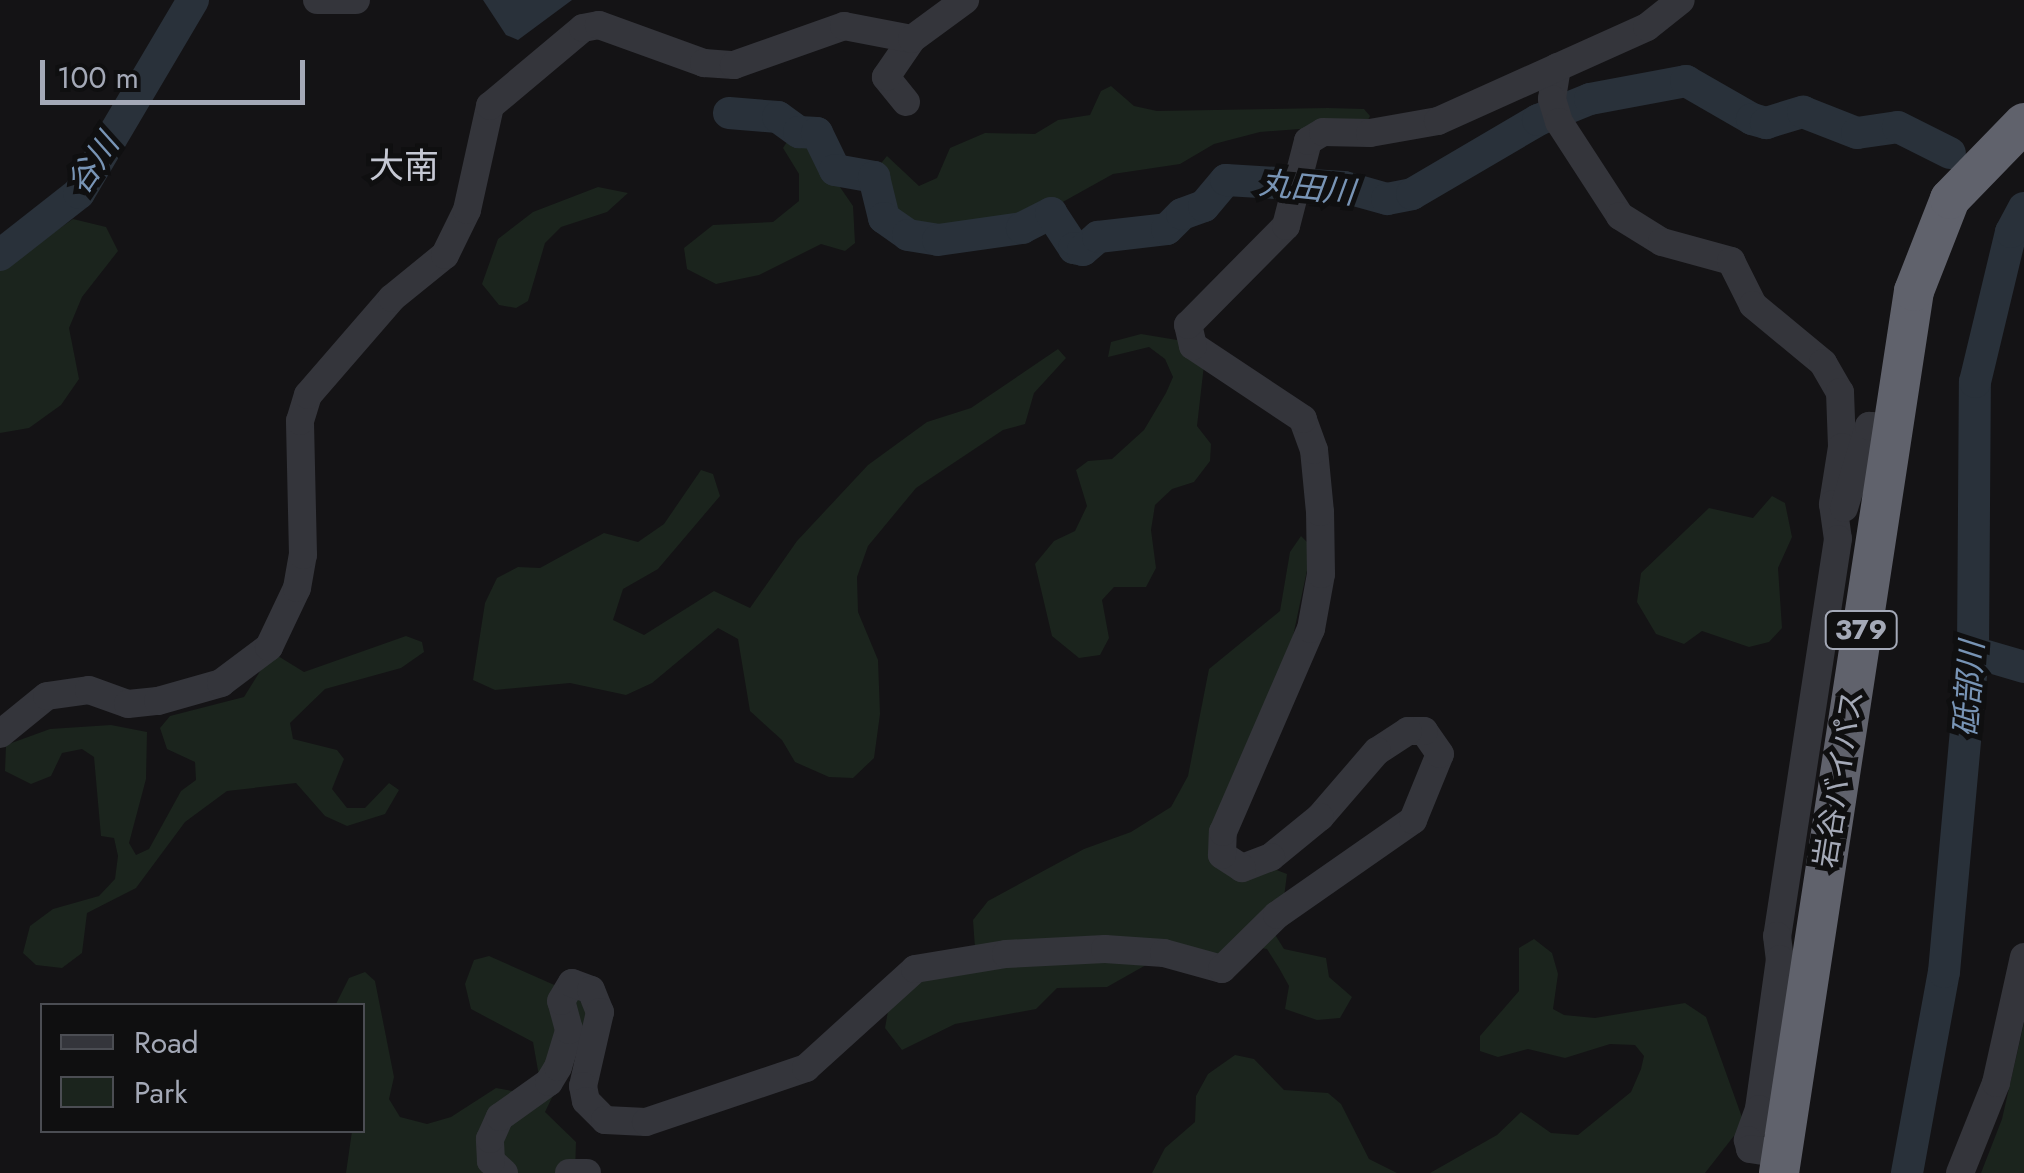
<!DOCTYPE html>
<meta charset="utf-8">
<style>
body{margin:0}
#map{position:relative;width:2024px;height:1173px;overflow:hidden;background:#141315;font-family:Jost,"Noto Sans JP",sans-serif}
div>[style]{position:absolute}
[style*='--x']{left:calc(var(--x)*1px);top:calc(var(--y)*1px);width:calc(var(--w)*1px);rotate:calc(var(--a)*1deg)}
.green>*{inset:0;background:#1b241d}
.water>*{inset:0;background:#29313a}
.river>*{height:32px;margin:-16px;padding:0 16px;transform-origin:16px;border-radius:16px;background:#29313a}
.minor>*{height:28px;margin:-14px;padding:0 14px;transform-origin:14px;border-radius:14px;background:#34353b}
.highway>*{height:40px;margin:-20px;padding:0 20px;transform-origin:20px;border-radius:20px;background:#60626c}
span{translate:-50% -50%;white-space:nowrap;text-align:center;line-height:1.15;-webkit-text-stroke:10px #0f0f10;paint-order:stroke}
.shield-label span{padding:2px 8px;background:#0f0f10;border:2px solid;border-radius:8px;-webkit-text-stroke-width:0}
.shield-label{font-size:28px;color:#a4a9b7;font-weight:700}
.street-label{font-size:30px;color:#a4a9b7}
.water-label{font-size:32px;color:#7894b5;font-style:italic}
.quarter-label{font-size:35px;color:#c5c8d3}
.legend{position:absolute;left:40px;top:1003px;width:325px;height:130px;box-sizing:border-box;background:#0f0f10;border:2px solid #4b4d53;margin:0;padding:12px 18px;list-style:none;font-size:30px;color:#a4a9b7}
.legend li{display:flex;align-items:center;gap:20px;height:50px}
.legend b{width:50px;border:2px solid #4b4d53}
.scale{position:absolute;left:40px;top:60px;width:265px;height:45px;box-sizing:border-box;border:5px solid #a4a9b7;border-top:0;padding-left:12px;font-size:30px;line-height:35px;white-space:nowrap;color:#a4a9b7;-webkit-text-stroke:8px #0f0f10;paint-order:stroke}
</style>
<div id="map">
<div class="green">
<div style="clip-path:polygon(1111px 86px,1134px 106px,1157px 111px,1328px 108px,1364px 109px,1370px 116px,1366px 124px,1260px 132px,1214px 144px,1180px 164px,1113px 174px,1025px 223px,939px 238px,889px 215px,877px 168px,887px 156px,919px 186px,937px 178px,950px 148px,985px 133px,1035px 134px,1058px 120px,1090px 115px,1101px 91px)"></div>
<div style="clip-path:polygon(792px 134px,811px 145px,853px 206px,855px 243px,845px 251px,821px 244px,759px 275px,716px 284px,687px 269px,684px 248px,713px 225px,773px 222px,799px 201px,799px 174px,783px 148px)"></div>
<div style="clip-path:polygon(598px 187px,628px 193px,607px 212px,561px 227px,545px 243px,528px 301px,516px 308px,499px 305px,482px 284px,498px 239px,533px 212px)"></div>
<div style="clip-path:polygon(73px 219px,106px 227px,118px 251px,82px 297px,69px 328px,79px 379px,61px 405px,29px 428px,0 433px,0 270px)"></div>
<div style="clip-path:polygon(1141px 334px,1183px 341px,1204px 365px,1197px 426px,1211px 444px,1210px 461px,1194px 482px,1172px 489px,1155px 505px,1151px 530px,1156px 568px,1146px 587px,1114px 587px,1102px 600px,1109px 638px,1100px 655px,1079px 658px,1052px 636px,1035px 564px,1054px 541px,1075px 531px,1087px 506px,1076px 470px,1088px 461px,1112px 459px,1144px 430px,1166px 393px,1173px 377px,1165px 359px,1149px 347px,1108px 357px,1111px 342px)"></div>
<div style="clip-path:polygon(1058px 349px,1066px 358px,1034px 393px,1025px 424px,1003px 430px,916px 488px,868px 546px,857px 577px,858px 612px,878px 660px,880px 714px,874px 758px,853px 778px,829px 777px,795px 762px,782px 740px,750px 711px,738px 639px,718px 628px,652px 683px,626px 695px,570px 683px,495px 690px,473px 680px,485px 603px,497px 578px,518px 567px,540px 568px,604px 533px,638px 542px,664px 524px,701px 470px,713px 474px,720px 496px,658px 569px,623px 589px,613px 620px,644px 635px,714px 591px,750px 608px,797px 541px,868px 465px,927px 422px,971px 408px)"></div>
<div style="clip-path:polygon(1772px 496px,1785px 503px,1792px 537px,1778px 568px,1782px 628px,1769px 642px,1749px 647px,1702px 631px,1684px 644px,1656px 634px,1637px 602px,1641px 573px,1709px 508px,1753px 518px)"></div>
<div style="clip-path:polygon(1301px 536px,1312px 547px,1292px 641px,1211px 845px,1287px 874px,1284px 897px,1272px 901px,1264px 917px,1284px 949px,1326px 958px,1329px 977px,1352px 997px,1340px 1018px,1317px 1020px,1285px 1009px,1289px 986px,1279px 968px,1267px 949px,1250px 946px,1228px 957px,1146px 965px,1107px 987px,1057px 988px,1036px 1009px,955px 1024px,902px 1050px,885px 1028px,891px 994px,975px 948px,973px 920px,988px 901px,1084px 849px,1131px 832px,1171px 807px,1188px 776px,1209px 669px,1280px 611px,1290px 552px)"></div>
<div style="clip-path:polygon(406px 636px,422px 642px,424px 652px,401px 668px,325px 689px,290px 723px,293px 739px,337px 750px,344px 759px,332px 789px,347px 808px,365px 808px,389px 783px,399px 790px,385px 814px,347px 826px,325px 816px,296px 783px,227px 791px,185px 822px,136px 888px,87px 913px,82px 953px,62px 968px,36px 965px,23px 953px,30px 926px,53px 909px,99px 896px,115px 879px,118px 856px,114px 838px,101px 836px,94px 757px,82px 749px,62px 753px,51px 776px,31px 784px,5px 771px,6px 745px,50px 729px,111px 725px,147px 732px,146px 779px,129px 843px,136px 855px,149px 849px,181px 791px,196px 780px,195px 762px,167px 749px,160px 728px,170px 716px,244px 697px,267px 660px,278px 656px,304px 672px)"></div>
<div style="clip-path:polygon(1534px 939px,1552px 953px,1558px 974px,1553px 1009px,1564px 1015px,1595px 1018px,1685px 1003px,1706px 1017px,1744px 1123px,1705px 1173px,1430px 1173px,1497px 1135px,1521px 1112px,1551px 1133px,1578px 1135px,1631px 1092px,1641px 1069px,1644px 1056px,1635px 1045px,1610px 1044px,1565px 1058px,1528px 1049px,1498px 1057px,1480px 1051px,1480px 1036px,1519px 991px,1519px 948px)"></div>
<div style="clip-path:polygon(489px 956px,577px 995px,590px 1019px,545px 1112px,576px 1142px,575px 1173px,346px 1173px,352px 1131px,362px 1130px,362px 1006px,335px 1006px,349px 978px,365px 972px,375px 981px,394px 1077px,389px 1099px,400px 1117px,427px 1124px,451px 1117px,496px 1088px,524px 1093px,539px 1076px,533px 1042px,471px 1009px,465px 984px,474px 960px)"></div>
<div style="clip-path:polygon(2024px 1023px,2024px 1173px,1981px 1173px,2002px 1119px)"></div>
<div style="clip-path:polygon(1235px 1055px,1254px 1059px,1284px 1090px,1328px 1093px,1341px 1104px,1369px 1159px,1397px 1173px,1152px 1173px,1165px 1148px,1195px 1122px,1196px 1096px,1208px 1074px)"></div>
</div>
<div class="water">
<div style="clip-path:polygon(483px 0,572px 0,518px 40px,506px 35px)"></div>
</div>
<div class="river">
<div style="--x:729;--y:113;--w:49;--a:4.7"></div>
<div style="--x:778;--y:117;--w:26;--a:36"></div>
<div style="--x:799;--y:132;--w:18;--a:3"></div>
<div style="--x:817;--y:133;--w:41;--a:64.1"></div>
<div style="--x:835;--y:170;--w:40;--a:10"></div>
<div style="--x:874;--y:177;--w:42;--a:76.3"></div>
<div style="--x:884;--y:218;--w:29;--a:35"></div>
<div style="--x:908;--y:235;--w:30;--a:9"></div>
<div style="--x:938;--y:240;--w:85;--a:-8.1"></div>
<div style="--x:1022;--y:228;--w:33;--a:-27"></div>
<div style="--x:1051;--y:213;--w:42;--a:56.7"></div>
<div style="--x:1074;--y:248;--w:9;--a:13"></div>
<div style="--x:1083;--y:250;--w:20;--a:-41"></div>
<div style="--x:1098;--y:237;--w:69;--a:-6.6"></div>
<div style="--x:1167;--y:229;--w:21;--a:-45"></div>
<div style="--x:1182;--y:214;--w:23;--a:-20"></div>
<div style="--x:1204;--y:206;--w:34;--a:-50"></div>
<div style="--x:1226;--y:180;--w:118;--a:3.4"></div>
<div style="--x:1344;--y:187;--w:45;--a:15.6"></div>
<div style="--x:1387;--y:199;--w:25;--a:-11"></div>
<div style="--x:1412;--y:194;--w:146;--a:-30.4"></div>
<div style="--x:1538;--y:120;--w:56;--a:-22"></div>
<div style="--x:1590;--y:99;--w:98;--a:-10.6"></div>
<div style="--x:1686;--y:81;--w:76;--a:29.9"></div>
<div style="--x:1752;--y:119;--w:15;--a:16"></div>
<div style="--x:1766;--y:123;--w:39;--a:-17"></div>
<div style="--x:1803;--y:112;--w:58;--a:21.3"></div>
<div style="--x:1857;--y:133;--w:41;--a:-8.3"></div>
<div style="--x:1898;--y:127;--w:58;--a:26.6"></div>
<div style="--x:0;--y:255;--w:100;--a:-38.1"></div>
<div style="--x:79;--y:193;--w:224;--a:-59.4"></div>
<div style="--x:1973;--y:652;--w:53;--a:16.4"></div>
<div style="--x:1907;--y:1173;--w:204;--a:-79.6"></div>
<div style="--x:1944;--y:972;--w:321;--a:-84.8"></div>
<div style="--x:1973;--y:652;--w:270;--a:-89.6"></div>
<div style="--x:1975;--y:382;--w:154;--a:-76.5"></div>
<div style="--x:2011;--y:232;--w:27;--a:-62"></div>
</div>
<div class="minor">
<div style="--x:317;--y:0;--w:39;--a:0"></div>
<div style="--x:1557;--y:67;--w:32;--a:99"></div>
<div style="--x:1552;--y:99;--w:24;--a:73"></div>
<div style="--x:1559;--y:122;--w:112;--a:57"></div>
<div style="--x:1620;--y:216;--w:49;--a:31.8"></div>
<div style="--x:1662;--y:242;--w:72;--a:15.4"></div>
<div style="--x:1731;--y:261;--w:49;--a:63.4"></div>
<div style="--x:1753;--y:305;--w:91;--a:39.6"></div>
<div style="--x:1823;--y:363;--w:34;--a:60"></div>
<div style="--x:1840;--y:392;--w:55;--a:87.9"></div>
<div style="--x:1842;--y:447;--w:58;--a:99"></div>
<div style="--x:1833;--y:504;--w:35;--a:82"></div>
<div style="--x:1838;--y:539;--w:402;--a:98.7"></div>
<div style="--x:1777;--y:936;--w:23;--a:83"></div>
<div style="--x:1780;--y:959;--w:151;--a:98"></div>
<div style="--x:1759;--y:1109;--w:33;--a:110"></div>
<div style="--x:1748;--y:1140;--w:9;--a:77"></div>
<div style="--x:1750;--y:1149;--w:32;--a:9"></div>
<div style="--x:906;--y:102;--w:32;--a:-129"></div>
<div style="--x:886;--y:77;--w:46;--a:-55.6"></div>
<div style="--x:1844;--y:508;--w:86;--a:-73"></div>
<div style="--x:1869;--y:426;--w:23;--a:2"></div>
<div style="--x:0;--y:734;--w:60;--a:-39"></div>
<div style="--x:47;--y:696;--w:42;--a:-8.1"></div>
<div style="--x:89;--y:690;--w:41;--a:19.7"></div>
<div style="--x:128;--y:704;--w:30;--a:-6"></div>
<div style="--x:158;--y:701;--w:66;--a:-15.9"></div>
<div style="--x:221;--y:683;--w:60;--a:-36.9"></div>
<div style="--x:269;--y:647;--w:65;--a:-64.6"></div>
<div style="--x:297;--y:588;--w:34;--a:-80"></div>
<div style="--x:303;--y:555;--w:134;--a:-91.3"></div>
<div style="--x:300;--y:421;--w:27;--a:-73"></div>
<div style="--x:308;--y:395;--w:128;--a:-49.1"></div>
<div style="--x:392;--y:298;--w:68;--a:-39.1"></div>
<div style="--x:445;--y:255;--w:50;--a:-63.9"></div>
<div style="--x:467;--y:210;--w:107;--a:-77.5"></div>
<div style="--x:490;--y:106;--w:121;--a:-40"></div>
<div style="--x:583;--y:28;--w:16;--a:-11"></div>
<div style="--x:599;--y:25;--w:112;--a:19.9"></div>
<div style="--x:704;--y:63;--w:30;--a:4"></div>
<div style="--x:734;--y:65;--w:117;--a:-19.5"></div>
<div style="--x:844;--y:26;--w:69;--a:10.8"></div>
<div style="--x:912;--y:39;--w:66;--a:-36.3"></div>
<div style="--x:504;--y:1173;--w:18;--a:-137"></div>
<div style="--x:491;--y:1161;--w:22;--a:-93"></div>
<div style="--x:490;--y:1139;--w:24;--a:-66"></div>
<div style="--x:500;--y:1117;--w:60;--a:-35.5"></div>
<div style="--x:549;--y:1082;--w:17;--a:-59"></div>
<div style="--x:558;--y:1067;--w:39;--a:-73"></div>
<div style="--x:569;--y:1030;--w:30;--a:-105"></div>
<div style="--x:561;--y:1001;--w:21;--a:-59"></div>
<div style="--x:572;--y:983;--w:20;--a:20"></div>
<div style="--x:591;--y:990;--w:24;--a:68"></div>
<div style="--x:600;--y:1012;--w:76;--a:102.9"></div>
<div style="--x:583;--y:1086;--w:15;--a:79"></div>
<div style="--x:586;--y:1101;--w:27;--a:45"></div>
<div style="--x:605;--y:1120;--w:41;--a:2.8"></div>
<div style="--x:646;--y:1122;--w:169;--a:-18.6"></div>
<div style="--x:806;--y:1068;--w:147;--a:-42.2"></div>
<div style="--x:915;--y:969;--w:92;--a:-9.4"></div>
<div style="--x:1006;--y:954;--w:99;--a:-2.9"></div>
<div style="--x:1105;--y:949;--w:59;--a:3.9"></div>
<div style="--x:1164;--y:953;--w:60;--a:15.4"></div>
<div style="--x:1222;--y:969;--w:77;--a:-44.5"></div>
<div style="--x:1277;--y:915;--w:166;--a:-34.9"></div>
<div style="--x:1413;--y:820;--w:71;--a:-67.8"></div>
<div style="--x:1440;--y:754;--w:28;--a:-125"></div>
<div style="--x:1424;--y:731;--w:16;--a:180"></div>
<div style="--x:1408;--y:731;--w:37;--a:147"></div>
<div style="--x:1377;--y:751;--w:87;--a:130.8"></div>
<div style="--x:1320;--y:817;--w:63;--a:140.8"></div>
<div style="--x:1271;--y:857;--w:31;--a:159"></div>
<div style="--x:1242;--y:868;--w:24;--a:-147"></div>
<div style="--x:1222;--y:855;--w:23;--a:-88"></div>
<div style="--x:1223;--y:832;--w:221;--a:-66.6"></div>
<div style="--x:1311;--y:629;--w:56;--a:-79.7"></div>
<div style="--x:1321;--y:574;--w:62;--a:-90.9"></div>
<div style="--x:1320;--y:512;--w:62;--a:-95.5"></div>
<div style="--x:1314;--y:450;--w:33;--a:-110"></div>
<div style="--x:1303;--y:419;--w:132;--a:-146.4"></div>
<div style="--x:1193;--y:346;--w:22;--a:-103"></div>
<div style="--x:1188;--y:325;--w:139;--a:-45.3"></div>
<div style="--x:1286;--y:226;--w:88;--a:-75.5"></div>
<div style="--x:1308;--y:141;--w:17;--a:-31"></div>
<div style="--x:1323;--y:132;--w:47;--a:1.2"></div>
<div style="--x:1370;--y:133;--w:69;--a:-10"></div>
<div style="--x:1438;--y:121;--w:229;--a:-24.2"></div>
<div style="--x:1647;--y:27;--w:43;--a:-38.5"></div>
<div style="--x:569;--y:1173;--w:18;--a:0"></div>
<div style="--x:1960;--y:1173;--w:97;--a:-68.2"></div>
<div style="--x:1996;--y:1083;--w:129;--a:-77.5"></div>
</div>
<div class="highway">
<div style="--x:1779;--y:1173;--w:892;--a:-81.3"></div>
<div style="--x:1914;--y:291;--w:99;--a:-68.6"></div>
<div style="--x:1950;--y:199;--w:106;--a:-45.8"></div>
</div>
<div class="shield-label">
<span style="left:1861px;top:630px">379</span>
</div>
<div class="street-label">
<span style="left:1839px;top:779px;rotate:-81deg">岩谷バイパス</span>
</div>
<div class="water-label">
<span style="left:93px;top:164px;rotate:-56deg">谷川</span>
<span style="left:1307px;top:188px;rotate:6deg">丸田川</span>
<span style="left:1969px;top:689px;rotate:-86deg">砥部川</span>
</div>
<div class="quarter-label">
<span style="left:404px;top:166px">大南</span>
</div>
<ul class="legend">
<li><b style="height:12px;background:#34353b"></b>Road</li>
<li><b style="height:28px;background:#1b241d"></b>Park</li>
</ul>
<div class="scale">100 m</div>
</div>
